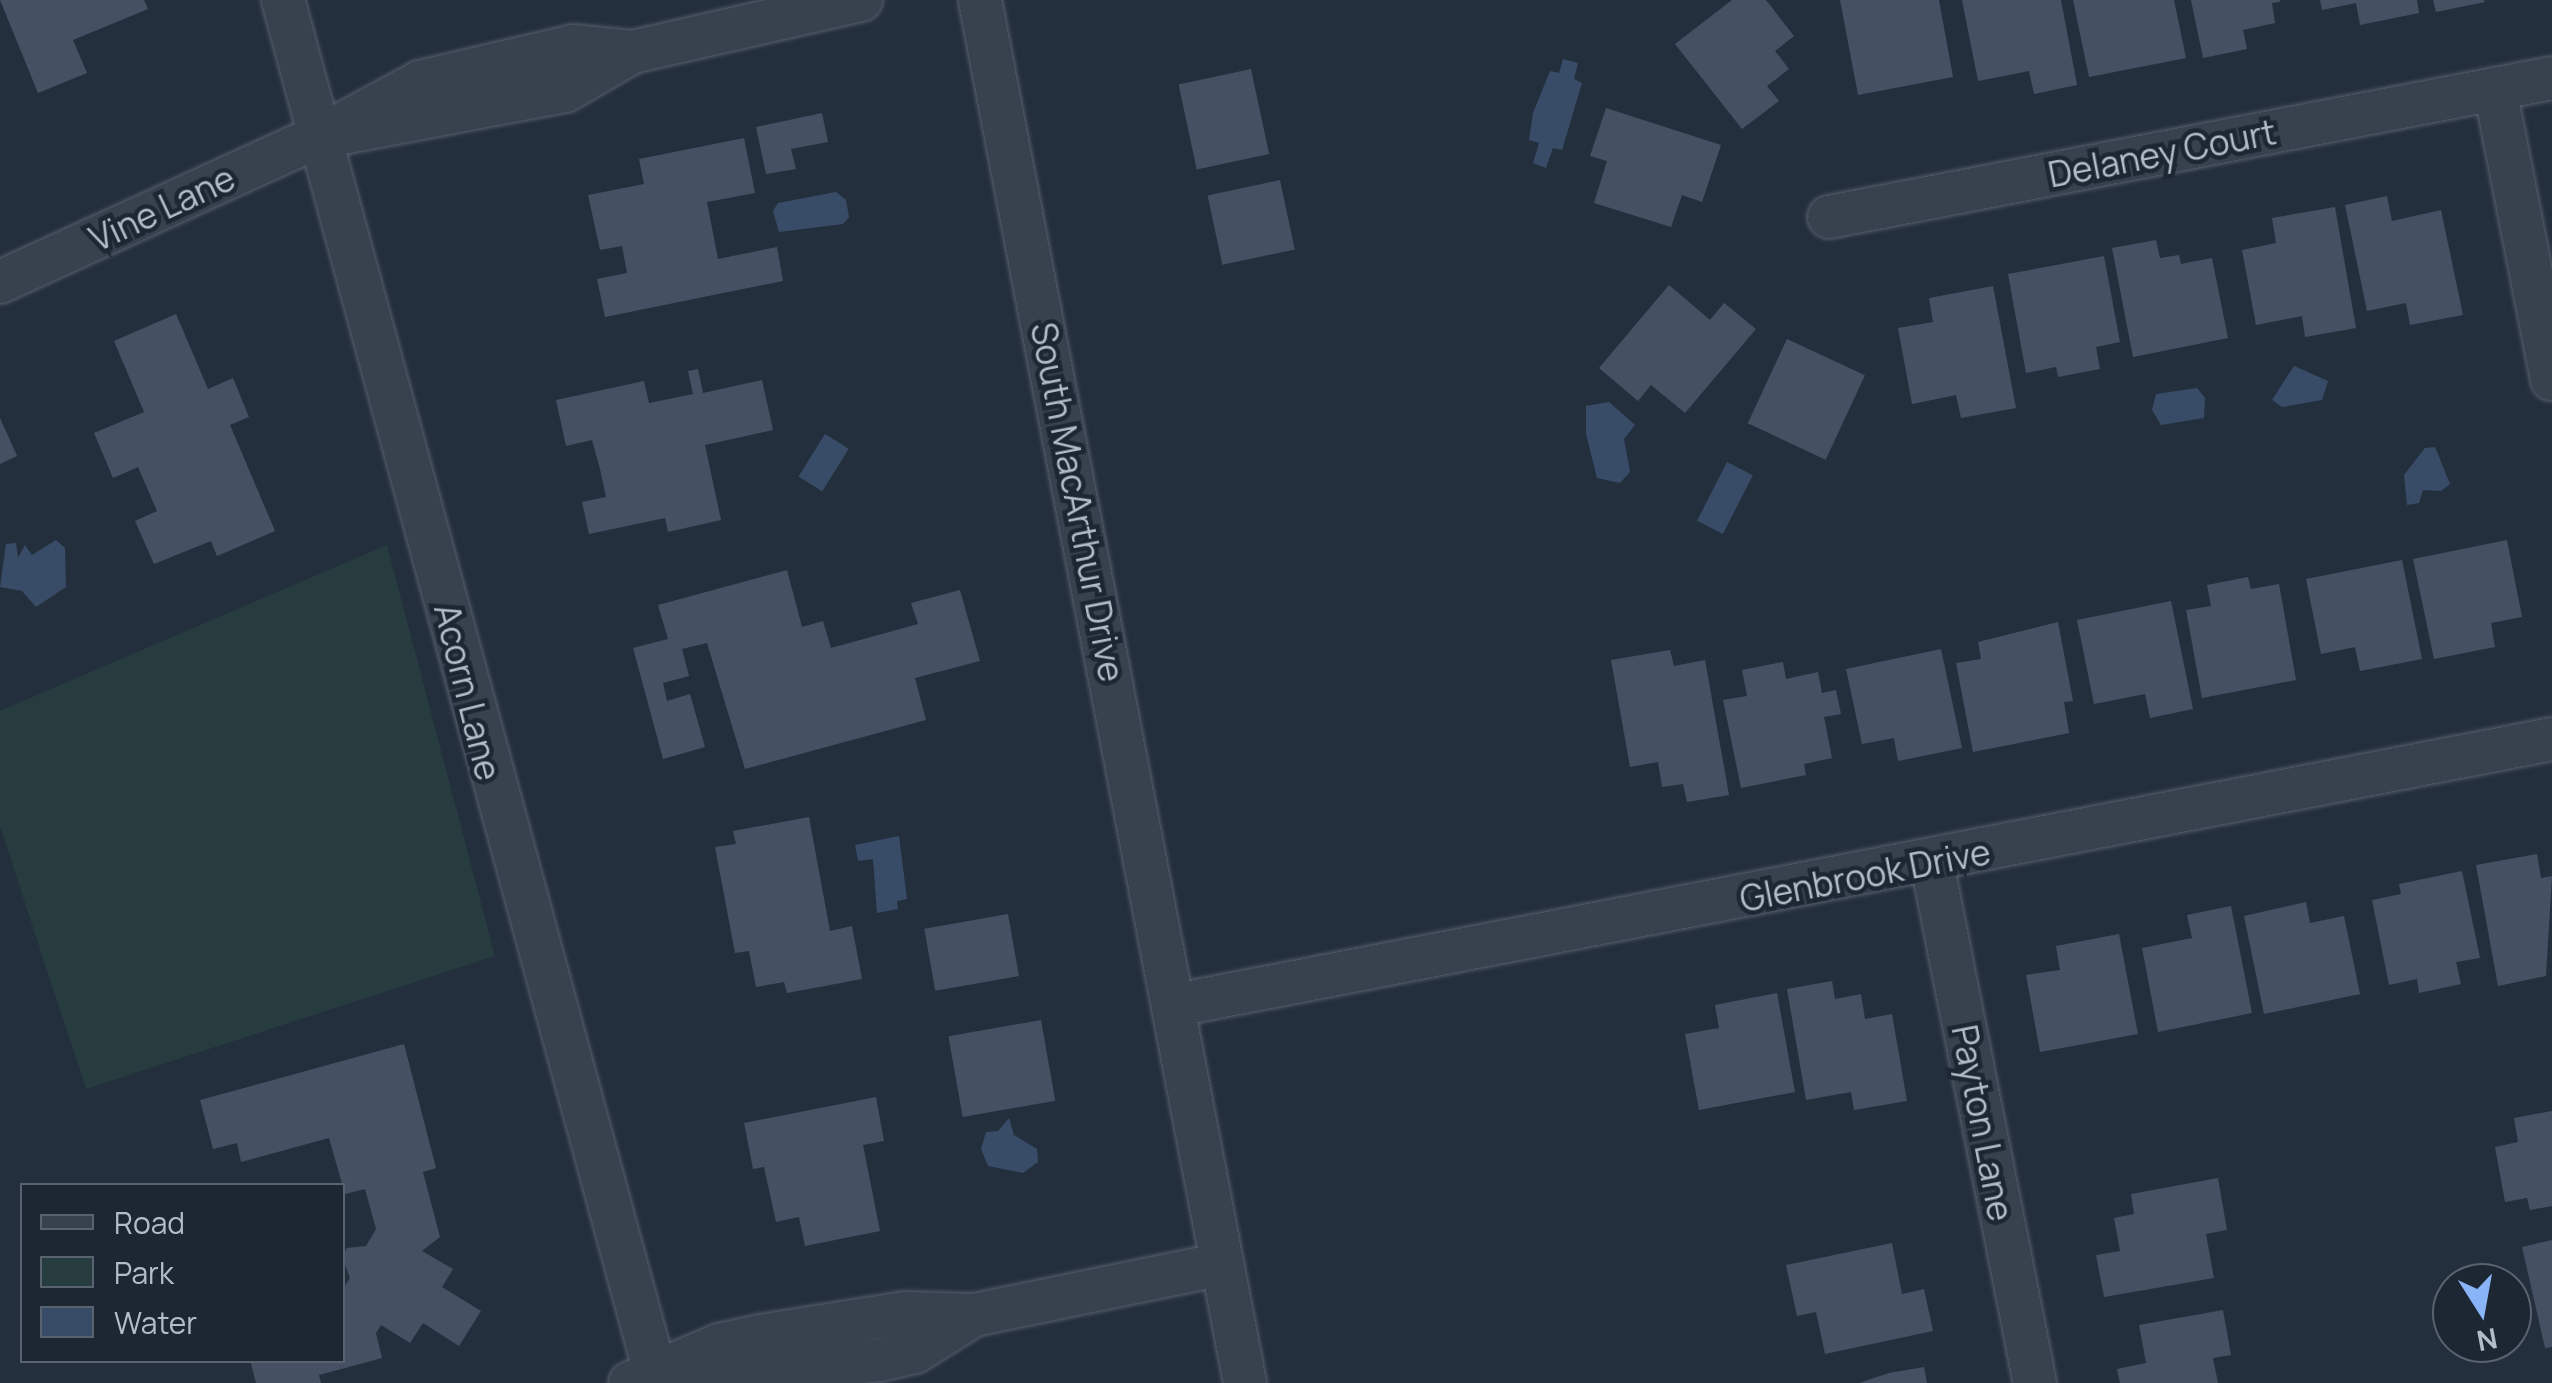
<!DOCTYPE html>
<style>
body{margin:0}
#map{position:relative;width:2552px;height:1383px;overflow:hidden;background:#242f3e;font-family:Manrope,sans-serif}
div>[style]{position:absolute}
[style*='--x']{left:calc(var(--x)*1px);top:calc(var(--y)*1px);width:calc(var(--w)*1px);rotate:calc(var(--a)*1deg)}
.green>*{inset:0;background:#263c3f}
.water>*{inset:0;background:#394c67;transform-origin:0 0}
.building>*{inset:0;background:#455162;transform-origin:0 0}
.roads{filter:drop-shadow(0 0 2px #565f6c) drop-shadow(0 0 2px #565f6c)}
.minor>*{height:42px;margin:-21px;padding:0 21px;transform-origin:21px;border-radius:21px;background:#38414e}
span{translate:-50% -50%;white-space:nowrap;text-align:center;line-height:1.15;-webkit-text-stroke:9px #1d2633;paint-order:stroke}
.street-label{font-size:35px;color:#b4bcc9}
.legend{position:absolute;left:20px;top:1183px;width:325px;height:180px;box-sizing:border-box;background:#1d2633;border:2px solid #59626f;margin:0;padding:12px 18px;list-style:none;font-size:30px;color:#b4bcc9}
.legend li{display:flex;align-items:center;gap:20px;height:50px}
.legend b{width:50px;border:2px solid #59626f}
.north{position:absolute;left:2432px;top:1263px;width:100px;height:100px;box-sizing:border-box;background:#1d2633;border:2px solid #59626f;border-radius:50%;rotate:169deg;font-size:28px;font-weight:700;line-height:40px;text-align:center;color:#b4bcc9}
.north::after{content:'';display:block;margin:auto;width:35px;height:45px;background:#8ab4f8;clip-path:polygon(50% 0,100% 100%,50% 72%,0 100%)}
</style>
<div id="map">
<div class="green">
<div style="clip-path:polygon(387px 545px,495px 956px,86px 1089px,0 827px,0 711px)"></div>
</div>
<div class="water">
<div style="clip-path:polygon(1563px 59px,1578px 63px,1574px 79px,1582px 83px,1562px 150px,1553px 148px,1546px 168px,1533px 163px,1539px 143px,1529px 140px,1533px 113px,1550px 71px,1559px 73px)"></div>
<div style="clip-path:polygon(836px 192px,846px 200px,849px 217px,843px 224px,779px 232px,773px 211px,778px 203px)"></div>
<div style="clip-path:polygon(2294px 366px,2328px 381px,2322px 400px,2282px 407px,2272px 400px)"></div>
<div style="clip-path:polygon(2197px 388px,2205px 398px,2204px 418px,2161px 425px,2152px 410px,2156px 394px)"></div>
<div style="clip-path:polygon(1609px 402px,1635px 425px,1624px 439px,1630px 472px,1620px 483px,1597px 478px,1586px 434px,1586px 406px)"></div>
<div style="left:825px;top:434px;width:28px;height:50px;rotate:32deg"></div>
<div style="clip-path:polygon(2435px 447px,2450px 484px,2441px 491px,2423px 490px,2419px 503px,2407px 505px,2404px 475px,2425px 448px)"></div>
<div style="left:1727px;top:462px;width:29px;height:66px;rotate:27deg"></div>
<div style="clip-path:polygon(56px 540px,65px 548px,66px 587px,36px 607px,22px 591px,0 587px,6px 544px,16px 543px,18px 558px,25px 545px,32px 555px)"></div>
<div style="clip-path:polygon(899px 836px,907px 899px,897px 901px,898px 909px,877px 913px,873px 859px,858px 861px,855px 845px)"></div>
<div style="clip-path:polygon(1009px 1118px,1014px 1135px,1037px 1149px,1038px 1162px,1023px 1173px,988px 1166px,981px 1149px,986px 1132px,998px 1131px)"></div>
</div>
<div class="building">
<div style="clip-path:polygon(0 0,144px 0,148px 9px,73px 40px,87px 73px,38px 93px)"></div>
<div style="clip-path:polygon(1732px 0,1766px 0,1794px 36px,1775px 51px,1789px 69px,1767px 86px,1779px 101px,1742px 129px,1675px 44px)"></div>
<div style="clip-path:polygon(1840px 0,1939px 0,1953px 77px,1858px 95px)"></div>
<div style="clip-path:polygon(1962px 0,2061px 0,2077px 85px,2034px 94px,2029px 71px,1978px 81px)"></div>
<div style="clip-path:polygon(2073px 0,2174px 0,2186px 58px,2089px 77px)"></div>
<div style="clip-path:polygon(2191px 0,2280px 0,2280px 2px,2272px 3px,2275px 23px,2243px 30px,2247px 49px,2203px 58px)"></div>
<div style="clip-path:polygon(2320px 0,2417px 0,2419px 13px,2360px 25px,2356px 3px,2322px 10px)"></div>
<div style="clip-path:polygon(2433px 0,2484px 0,2485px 2px,2436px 12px)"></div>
<div style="left:1251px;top:69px;width:87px;height:74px;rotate:78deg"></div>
<div style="clip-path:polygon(1606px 108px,1721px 145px,1702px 202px,1682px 195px,1671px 227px,1594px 203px,1607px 161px,1590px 156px)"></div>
<div style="clip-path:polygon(822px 113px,828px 142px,791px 149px,796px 169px,766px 174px,756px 127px)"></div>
<div style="clip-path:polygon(744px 138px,755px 193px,707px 202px,718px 259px,777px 247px,783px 281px,605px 317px,597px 279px,627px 273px,622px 246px,600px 250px,588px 195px,644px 184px,639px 159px)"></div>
<div style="left:1280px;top:180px;width:71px;height:74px;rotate:78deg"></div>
<div style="clip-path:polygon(2387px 196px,2392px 221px,2441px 210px,2463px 315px,2410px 325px,2406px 303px,2367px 311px,2345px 205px)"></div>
<div style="clip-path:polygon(2335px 207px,2356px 328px,2305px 337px,2302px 316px,2256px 325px,2242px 250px,2276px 243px,2272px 218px)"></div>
<div style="clip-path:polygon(2156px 240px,2160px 258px,2179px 255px,2181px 264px,2212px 258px,2228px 338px,2133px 357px,2112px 248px)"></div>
<div style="clip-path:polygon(2104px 256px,2120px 342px,2096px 347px,2100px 369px,2058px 377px,2056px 367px,2026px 373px,2008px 274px)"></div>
<div style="clip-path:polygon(1669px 285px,1710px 320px,1724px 303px,1756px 329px,1685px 413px,1651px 385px,1638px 401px,1599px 368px)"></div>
<div style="clip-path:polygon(1993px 286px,2016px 408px,1961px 418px,1956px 395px,1912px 404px,1898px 328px,1933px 322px,1929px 298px)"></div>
<div style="clip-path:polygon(176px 314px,208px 389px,233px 378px,249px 417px,230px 425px,275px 531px,217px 556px,211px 541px,154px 564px,135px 521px,157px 511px,138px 467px,113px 478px,94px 433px,144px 412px,114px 341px)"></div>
<div style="left:1787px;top:339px;width:86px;height:93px;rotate:25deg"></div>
<div style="clip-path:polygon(698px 369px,703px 393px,762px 380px,773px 430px,705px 445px,721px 520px,668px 532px,665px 518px,589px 534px,582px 502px,606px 497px,600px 469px,592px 440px,566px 446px,556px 400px,644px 381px,649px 403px,693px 394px,688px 371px)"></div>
<div style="clip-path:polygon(0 418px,17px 456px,0 464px)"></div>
<div style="clip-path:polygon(2507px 540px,2522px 617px,2491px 623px,2495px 647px,2434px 659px,2413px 559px)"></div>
<div style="clip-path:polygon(2402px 560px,2422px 659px,2360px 671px,2355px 647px,2321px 654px,2306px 579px)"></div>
<div style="clip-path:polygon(787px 570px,802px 627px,823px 621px,831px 648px,918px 624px,911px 603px,960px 590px,980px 661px,915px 678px,926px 720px,745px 769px,707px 643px,682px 649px,689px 676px,663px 683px,667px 701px,690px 694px,705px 747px,663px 759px,633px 648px,668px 639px,658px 605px)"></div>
<div style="clip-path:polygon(2248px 577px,2251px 589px,2279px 584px,2296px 680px,2202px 698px,2186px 610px,2211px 606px,2207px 585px)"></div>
<div style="clip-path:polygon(2171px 601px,2193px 709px,2150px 718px,2145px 694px,2094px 704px,2077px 620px)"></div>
<div style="clip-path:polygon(2058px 622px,2073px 701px,2064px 702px,2069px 733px,1973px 752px,1956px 663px,1981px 659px,1978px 642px)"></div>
<div style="clip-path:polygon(1941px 649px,1962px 748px,1898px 761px,1894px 738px,1862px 744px,1846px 669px)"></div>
<div style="clip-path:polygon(1670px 650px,1674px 666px,1705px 660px,1729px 795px,1687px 802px,1683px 784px,1662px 787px,1658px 762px,1630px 767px,1611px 660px)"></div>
<div style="clip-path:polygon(1783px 662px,1786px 679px,1818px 672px,1822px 693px,1836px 690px,1841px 714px,1824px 717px,1832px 758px,1804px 764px,1806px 775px,1741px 788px,1723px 700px,1747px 696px,1742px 670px)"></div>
<div style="clip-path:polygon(809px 817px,830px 931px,852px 926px,862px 979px,787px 993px,784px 982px,756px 987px,749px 951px,735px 953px,715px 847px,736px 844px,733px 831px)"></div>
<div style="clip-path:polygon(2537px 854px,2541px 878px,2552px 876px,2546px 976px,2498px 986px,2476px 865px)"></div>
<div style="clip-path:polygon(2462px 871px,2480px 958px,2456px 962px,2461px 984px,2419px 993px,2417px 979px,2389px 985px,2372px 900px,2401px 894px,2399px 884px)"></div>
<div style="clip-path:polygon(2306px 902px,2310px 923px,2344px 916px,2360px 994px,2264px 1014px,2244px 916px)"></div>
<div style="clip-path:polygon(2231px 906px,2252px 1013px,2158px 1032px,2142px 948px,2192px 938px,2187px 915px)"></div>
<div style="left:1008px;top:914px;width:63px;height:85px;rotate:80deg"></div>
<div style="clip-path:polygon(2119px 934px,2138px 1034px,2040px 1052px,2026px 975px,2060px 970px,2056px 946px)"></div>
<div style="clip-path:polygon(1832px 981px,1835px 999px,1861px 994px,1865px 1019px,1892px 1014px,1907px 1101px,1854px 1110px,1851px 1092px,1806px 1100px,1787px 989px)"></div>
<div style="clip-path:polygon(1777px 993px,1795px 1092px,1699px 1110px,1685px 1034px,1719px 1028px,1715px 1005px)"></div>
<div style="left:1041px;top:1020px;width:82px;height:94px;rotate:80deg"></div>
<div style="clip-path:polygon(404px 1044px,436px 1168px,423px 1172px,440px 1237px,422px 1251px,453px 1269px,442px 1287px,481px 1311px,459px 1346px,423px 1323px,410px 1343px,381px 1325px,376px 1333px,382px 1358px,319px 1375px,321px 1383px,256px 1383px,250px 1360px,342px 1360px,342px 1290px,350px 1278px,342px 1257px,347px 1248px,366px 1246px,376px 1229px,365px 1189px,345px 1194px,329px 1138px,241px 1162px,237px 1143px,213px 1149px,200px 1100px)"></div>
<div style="clip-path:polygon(876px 1097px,884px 1141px,863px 1145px,880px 1231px,805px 1246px,799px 1217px,776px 1222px,764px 1167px,753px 1169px,744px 1123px)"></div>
<div style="clip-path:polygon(2552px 1111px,2552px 1206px,2530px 1210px,2527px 1198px,2505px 1202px,2495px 1147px,2518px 1142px,2514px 1118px)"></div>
<div style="clip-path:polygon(2218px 1178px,2227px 1230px,2206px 1234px,2214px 1278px,2104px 1297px,2096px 1255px,2120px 1251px,2114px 1218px,2134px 1214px,2131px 1194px)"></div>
<div style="clip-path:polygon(2552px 1240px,2552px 1347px,2545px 1348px,2522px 1247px)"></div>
<div style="clip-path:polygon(1892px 1243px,1902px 1294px,1924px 1289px,1933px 1331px,1825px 1354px,1816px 1312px,1797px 1316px,1786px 1265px)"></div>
<div style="clip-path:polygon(2223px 1310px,2231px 1355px,2213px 1358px,2218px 1383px,2120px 1383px,2117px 1369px,2146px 1363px,2139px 1325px)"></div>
<div style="clip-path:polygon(1924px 1367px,1927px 1383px,1859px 1383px,1889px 1373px)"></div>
</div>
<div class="roads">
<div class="minor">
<div style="--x:283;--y:0;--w:1433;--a:74.83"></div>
<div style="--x:980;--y:0;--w:1408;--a:79.15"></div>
<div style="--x:2495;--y:89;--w:296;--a:78.9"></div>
<div style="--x:347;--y:132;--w:222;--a:-10.7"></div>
<div style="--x:565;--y:91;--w:78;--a:-30.2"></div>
<div style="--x:632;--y:52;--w:235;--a:-12.8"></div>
<div style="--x:1829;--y:217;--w:736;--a:-10.88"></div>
<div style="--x:0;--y:282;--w:356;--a:-24.6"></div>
<div style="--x:324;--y:134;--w:109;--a:-28.4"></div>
<div style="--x:420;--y:82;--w:157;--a:-13.2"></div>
<div style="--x:573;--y:46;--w:59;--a:5.8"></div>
<div style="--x:1932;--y:863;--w:530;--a:78.8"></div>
<div style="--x:1176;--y:1005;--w:1401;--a:-10.94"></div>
<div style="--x:661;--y:1375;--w:64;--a:1.8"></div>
<div style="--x:725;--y:1377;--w:156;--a:-6.3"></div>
<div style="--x:880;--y:1360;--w:36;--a:-13"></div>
<div style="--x:915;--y:1352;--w:70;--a:-32.1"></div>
<div style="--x:630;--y:1383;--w:97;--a:-23.1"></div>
<div style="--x:719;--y:1345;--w:42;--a:-12.4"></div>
<div style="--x:760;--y:1336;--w:148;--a:-9"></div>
<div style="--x:906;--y:1313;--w:68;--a:1.7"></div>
<div style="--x:974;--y:1315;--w:253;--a:-11.6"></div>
</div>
</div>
<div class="street-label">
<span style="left:2162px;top:153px;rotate:-11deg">Delaney Court</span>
<span style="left:162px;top:208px;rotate:-25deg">Vine Lane</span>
<span style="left:1078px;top:502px;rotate:79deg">South MacArthur Drive</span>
<span style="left:468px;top:692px;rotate:76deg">Acorn Lane</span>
<span style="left:1865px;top:875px;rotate:-11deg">Glenbrook Drive</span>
<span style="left:1983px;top:1123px;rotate:79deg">Payton Lane</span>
</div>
<ul class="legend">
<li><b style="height:12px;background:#38414e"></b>Road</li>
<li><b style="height:28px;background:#263c3f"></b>Park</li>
<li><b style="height:28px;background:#394c67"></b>Water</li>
</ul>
<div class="north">N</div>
</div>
